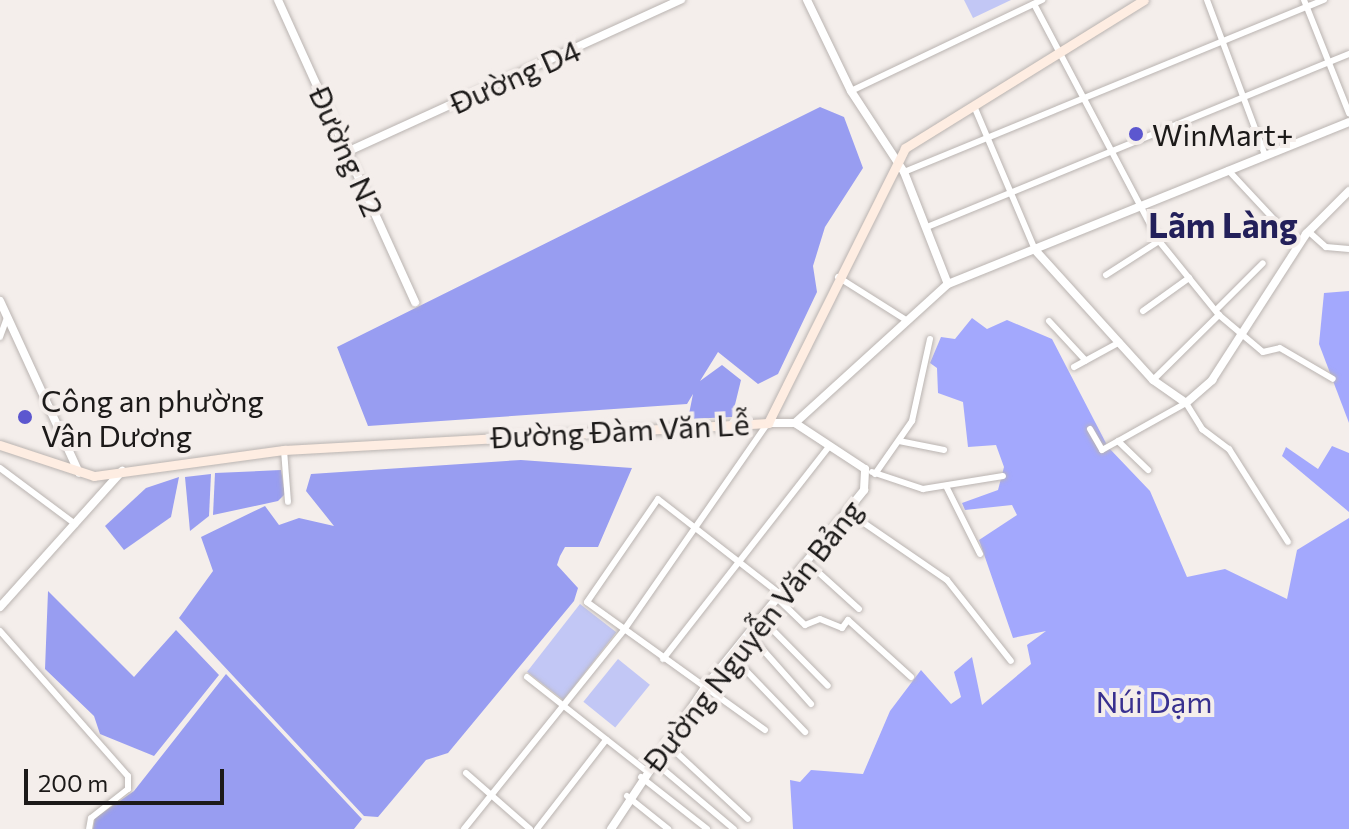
<!DOCTYPE html>
<meta charset="utf-8">
<style>
body{margin:0}
#map{position:relative;width:1349px;height:829px;overflow:hidden;background:#f4eeeb;font-family:Commissioner,sans-serif}
div>[style]{position:absolute}
[style*='--x']{left:calc(var(--x)*1px);top:calc(var(--y)*1px);width:calc(var(--w)*1px);rotate:calc(var(--a)*1deg)}
.green>*{inset:0;background:#c2c7f5;transform-origin:0 0}
.forest>*{inset:0;background:#a3a8fd}
.water>*{inset:0;background:#989df1}
.roads{filter:drop-shadow(0 0 2px #bab4b1) drop-shadow(0 0 2px #bab4b1)}
.minor>*{height:6px;margin:-3px;padding:0 3px;transform-origin:3px;border-radius:3px;background:#fff}
.tertiary>*{height:8px;margin:-4px;padding:0 4px;transform-origin:4px;border-radius:4px;background:#fff}
.secondary>*{height:9px;margin:-4.5px;padding:0 4.5px;transform-origin:4.5px;border-radius:4.5px;background:#feede2}
.dots>*{width:22px;height:22px;translate:-50% -50%;box-sizing:border-box;border:4px solid #f4eeeb;border-radius:50%}
span{translate:-50% -50%;white-space:nowrap;text-align:center;line-height:1.15;-webkit-text-stroke:8px #f4eeeb;paint-order:stroke}
.street-label{font-size:30px;color:#1c1a19}
.poi-label{font-size:30px;color:#1c1a19}
.left{translate:0 -50%;text-align:left}
.park-label{font-size:30px;color:#38308f}
.quarter-label{font-size:34px;color:#23205a;font-weight:700}
.scale{position:absolute;left:24px;top:769px;width:200px;height:36px;box-sizing:border-box;border:4px solid #1c1a19;border-top:0;padding-left:10px;font-size:24px;line-height:28px;white-space:nowrap;color:#1c1a19;-webkit-text-stroke:6px #f4eeeb;paint-order:stroke}
</style>
<div id="map">
<div class="green">
<div style="clip-path:polygon(964px 0,1011px 0,973px 18px)"></div>
<div style="left:580px;top:604px;width:46px;height:86px;rotate:38deg"></div>
<div style="left:618px;top:659px;width:41px;height:55px;rotate:39deg"></div>
</div>
<div class="forest">
<div style="clip-path:polygon(1349px 291px,1349px 423px,1319px 344px,1324px 293px)"></div>
<div style="clip-path:polygon(972px 318px,987px 329px,1007px 320px,1052px 339px,1108px 447px,1150px 491px,1187px 577px,1225px 569px,1287px 599px,1297px 550px,1349px 518px,1349px 829px,793px 829px,790px 780px,800px 782px,811px 770px,863px 774px,890px 711px,921px 670px,951px 704px,961px 697px,954px 672px,972px 657px,982px 705px,1031px 664px,1027px 645px,1046px 631px,1013px 638px,979px 540px,1017px 515px,1012px 505px,965px 510px,962px 503px,998px 490px,1004px 467px,996px 445px,968px 447px,963px 402px,938px 393px,937px 368px,930px 363px,941px 337px,955px 339px)"></div>
<div style="clip-path:polygon(1332px 446px,1349px 453px,1349px 512px,1282px 456px,1286px 447px,1318px 469px)"></div>
</div>
<div class="water">
<div style="clip-path:polygon(820px 107px,844px 117px,863px 168px,825px 227px,813px 266px,817px 292px,778px 374px,758px 384px,718px 352px,700px 381px,722px 365px,741px 380px,732px 417px,688px 419px,693px 394px,687px 404px,368px 426px,337px 347px)"></div>
<div style="clip-path:polygon(521px 460px,632px 468px,598px 547px,565px 547px,560px 556px,557px 565px,578px 588px,574px 601px,448px 753px,426px 760px,378px 817px,364px 816px,179px 618px,213px 571px,201px 537px,265px 506px,279px 525px,299px 518px,334px 526px,306px 491px,311px 474px)"></div>
<div style="clip-path:polygon(281px 470px,285px 494px,278px 501px,213px 515px,215px 473px)"></div>
<div style="clip-path:polygon(211px 474px,209px 516px,190px 531px,185px 477px)"></div>
<div style="clip-path:polygon(179px 477px,171px 517px,124px 550px,105px 526px,146px 488px)"></div>
<div style="clip-path:polygon(48px 591px,134px 677px,176px 630px,219px 675px,154px 756px,100px 734px,94px 716px,45px 669px)"></div>
<div style="clip-path:polygon(226px 674px,362px 819px,354px 829px,93px 829px,95px 818px,134px 791px)"></div>
</div>
<div class="roads">
<div class="minor">
<div style="--x:1207;--y:0;--w:165;--a:69.5"></div>
<div style="--x:1304;--y:0;--w:122;--a:68.3"></div>
<div style="--x:1034;--y:4;--w:268;--a:62.2"></div>
<div style="--x:1159;--y:241;--w:95;--a:51"></div>
<div style="--x:1219;--y:315;--w:57;--a:40.1"></div>
<div style="--x:1263;--y:352;--w:17;--a:-13"></div>
<div style="--x:1280;--y:348;--w:61;--a:30.3"></div>
<div style="--x:851;--y:91;--w:212;--a:-25.5"></div>
<div style="--x:974;--y:106;--w:156;--a:67"></div>
<div style="--x:1228;--y:170;--w:103;--a:47"></div>
<div style="--x:904;--y:172;--w:454;--a:-22.3"></div>
<div style="--x:927;--y:227;--w:456;--a:-22.3"></div>
<div style="--x:1308;--y:231;--w:24;--a:42"></div>
<div style="--x:1326;--y:247;--w:23;--a:5"></div>
<div style="--x:1106;--y:275;--w:63;--a:-32.7"></div>
<div style="--x:838;--y:277;--w:80;--a:32.3"></div>
<div style="--x:1216;--y:310;--w:66;--a:-45"></div>
<div style="--x:1143;--y:311;--w:57;--a:-35.7"></div>
<div style="--x:1049;--y:321;--w:54;--a:47.2"></div>
<div style="--x:0;--y:337;--w:20;--a:-70"></div>
<div style="--x:1074;--y:367;--w:52;--a:-28.5"></div>
<div style="--x:1153;--y:380;--w:93;--a:-44.6"></div>
<div style="--x:1090;--y:429;--w:24;--a:60"></div>
<div style="--x:1102;--y:450;--w:96;--a:-29.2"></div>
<div style="--x:1186;--y:403;--w:31;--a:58"></div>
<div style="--x:1202;--y:429;--w:34;--a:37"></div>
<div style="--x:1229;--y:449;--w:110;--a:57.6"></div>
<div style="--x:899;--y:441;--w:46;--a:11.3"></div>
<div style="--x:1118;--y:441;--w:42;--a:44"></div>
<div style="--x:284;--y:450;--w:52;--a:85.6"></div>
<div style="--x:0;--y:468;--w:94;--a:36.7"></div>
<div style="--x:872;--y:472;--w:54;--a:18.4"></div>
<div style="--x:923;--y:489;--w:81;--a:-9.2"></div>
<div style="--x:875;--y:474;--w:65;--a:-55.1"></div>
<div style="--x:912;--y:421;--w:84;--a:-77.6"></div>
<div style="--x:946;--y:486;--w:76;--a:63.4"></div>
<div style="--x:848;--y:512;--w:120;--a:34.5"></div>
<div style="--x:947;--y:580;--w:103;--a:51.7"></div>
<div style="--x:807;--y:562;--w:70;--a:42.1"></div>
<div style="--x:777;--y:598;--w:39;--a:44"></div>
<div style="--x:805;--y:625;--w:16;--a:-22"></div>
<div style="--x:820;--y:619;--w:24;--a:22"></div>
<div style="--x:842;--y:628;--w:10;--a:-53"></div>
<div style="--x:848;--y:620;--w:85;--a:42.1"></div>
<div style="--x:761;--y:618;--w:95;--a:45.4"></div>
<div style="--x:0;--y:631;--w:193;--a:48.6"></div>
<div style="--x:128;--y:776;--w:13;--a:90"></div>
<div style="--x:128;--y:789;--w:47;--a:141.9"></div>
<div style="--x:91;--y:818;--w:11;--a:100"></div>
<div style="--x:748;--y:633;--w:95;--a:48.4"></div>
<div style="--x:731;--y:655;--w:107;--a:46.1"></div>
<div style="--x:663;--y:659;--w:271;--a:-52"></div>
<div style="--x:527;--y:677;--w:150;--a:38.2"></div>
<div style="--x:765;--y:730;--w:219;--a:-144.3"></div>
<div style="--x:587;--y:602;--w:125;--a:-55.4"></div>
<div style="--x:658;--y:499;--w:155;--a:37.9"></div>
<div style="--x:665;--y:742;--w:113;--a:42.9"></div>
<div style="--x:652;--y:760;--w:107;--a:40.1"></div>
<div style="--x:466;--y:773;--w:85;--a:41.2"></div>
<div style="--x:641;--y:777;--w:84;--a:38.2"></div>
<div style="--x:627;--y:796;--w:53;--a:38.8"></div>
<div style="--x:464;--y:829;--w:255;--a:-51.2"></div>
<div style="--x:624;--y:630;--w:252;--a:-55.2"></div>
<div style="--x:537;--y:829;--w:113;--a:-52.2"></div>
</div>
<div class="tertiary">
<div style="--x:278;--y:0;--w:332;--a:65.6"></div>
<div style="--x:807;--y:0;--w:101;--a:64.2"></div>
<div style="--x:851;--y:91;--w:97;--a:56.8"></div>
<div style="--x:904;--y:172;--w:120;--a:68.6"></div>
<div style="--x:349;--y:151;--w:365;--a:-24.5"></div>
<div style="--x:1036;--y:251;--w:174;--a:47.8"></div>
<div style="--x:1153;--y:380;--w:40;--a:34.9"></div>
<div style="--x:1186;--y:403;--w:35;--a:-41"></div>
<div style="--x:1212;--y:380;--w:174;--a:-57.2"></div>
<div style="--x:1306;--y:234;--w:61;--a:-45"></div>
<div style="--x:0;--y:301;--w:189;--a:65.3"></div>
<div style="--x:768;--y:423;--w:27;--a:0"></div>
<div style="--x:795;--y:423;--w:207;--a:-42.3"></div>
<div style="--x:948;--y:284;--w:432;--a:-22"></div>
<div style="--x:0;--y:607;--w:183;--a:-48.1"></div>
<div style="--x:611;--y:829;--w:172;--a:-56.4"></div>
<div style="--x:706;--y:686;--w:252;--a:-51.1"></div>
<div style="--x:864;--y:490;--w:21;--a:-87"></div>
<div style="--x:865;--y:469;--w:84;--a:-146.7"></div>
</div>
<div class="secondary">
<div style="--x:0;--y:445;--w:99;--a:18.3"></div>
<div style="--x:94;--y:476;--w:192;--a:-7.8"></div>
<div style="--x:284;--y:450;--w:485;--a:-3.2"></div>
<div style="--x:768;--y:423;--w:307;--a:-63.5"></div>
<div style="--x:905;--y:148;--w:281;--a:-31.8"></div>
</div>
</div>
<div class="dots">
<div style="left:1136px;top:134px;background:#5c57cf"></div>
<div style="left:25px;top:417px;background:#5c57cf"></div>
</div>
<div class="street-label">
<span style="left:515px;top:76px;rotate:-24deg">Đường D4</span>
<span style="left:347px;top:151px;rotate:66deg">Đường N2</span>
<span style="left:620px;top:430px;rotate:-3deg">Đường Đàm Văn Lễ</span>
<span style="left:752px;top:635px;rotate:-52deg">Đường Nguyễn Văn Bảng</span>
</div>
<div class="poi-label">
<span class="left" style="left:1152px;top:134px">WinMart+</span>
<span class="left" style="left:41px;top:417px">Công an phường<br>Vân Dương</span>
</div>
<div class="park-label">
<span style="left:1154px;top:701px">Núi Dạm</span>
</div>
<div class="quarter-label">
<span style="left:1223px;top:225px">Lãm Làng</span>
</div>
<div class="scale">200 m</div>
</div>
